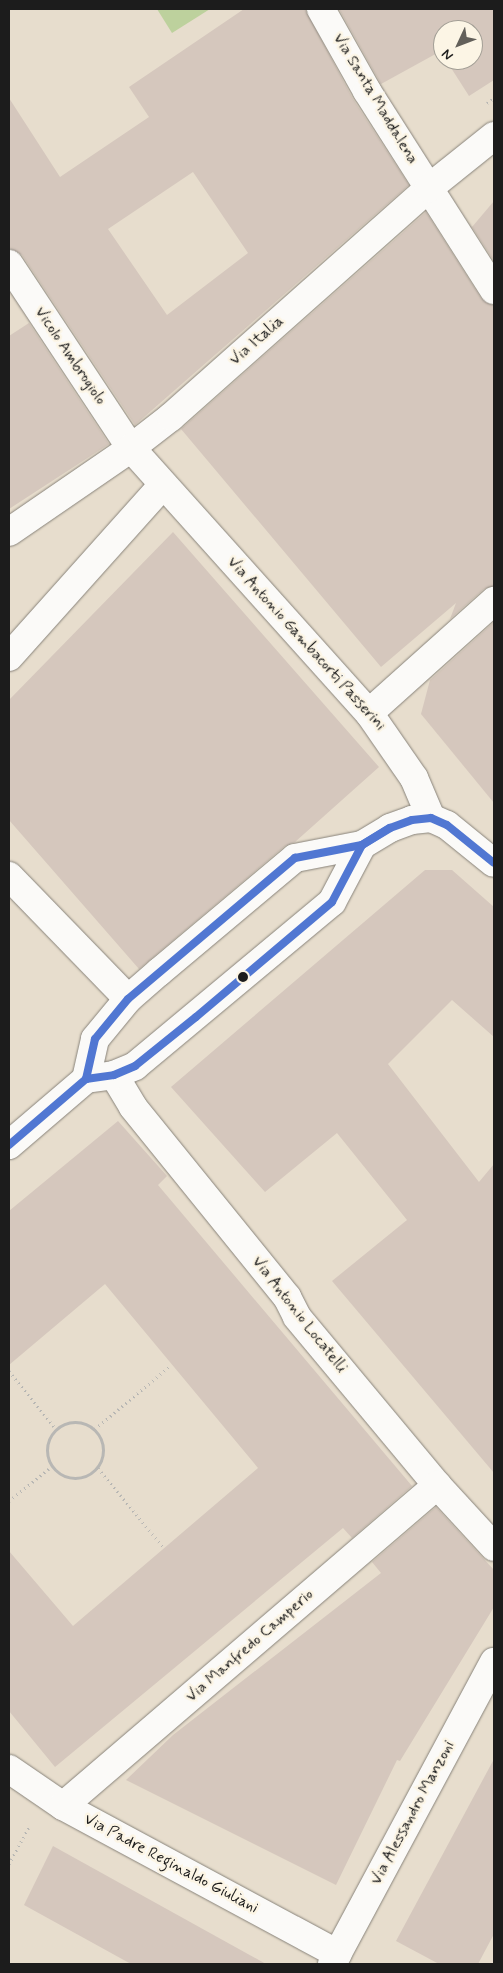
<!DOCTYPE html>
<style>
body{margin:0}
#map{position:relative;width:503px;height:1973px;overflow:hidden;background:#e7ddcd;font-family:Mynerve,sans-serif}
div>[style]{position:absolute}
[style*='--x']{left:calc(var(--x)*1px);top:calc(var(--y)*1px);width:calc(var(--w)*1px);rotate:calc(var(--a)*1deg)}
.green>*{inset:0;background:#bdd19d}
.building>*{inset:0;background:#d5c7bd}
.path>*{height:3px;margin-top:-1.5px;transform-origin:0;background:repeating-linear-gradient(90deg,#b8b7b4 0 1px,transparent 0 5px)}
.path>.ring{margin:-1.5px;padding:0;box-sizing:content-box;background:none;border:3px solid #b8b7b4;border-radius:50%}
.roads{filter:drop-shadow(0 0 1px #88837a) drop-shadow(0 0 1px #88837a)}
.minor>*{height:28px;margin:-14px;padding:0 14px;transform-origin:14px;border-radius:14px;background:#fbfaf8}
.bus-1>*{height:8px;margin:-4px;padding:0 4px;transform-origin:4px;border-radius:4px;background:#5177d2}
.dots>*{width:14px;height:14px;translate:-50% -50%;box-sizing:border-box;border:2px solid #fcf5e5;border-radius:50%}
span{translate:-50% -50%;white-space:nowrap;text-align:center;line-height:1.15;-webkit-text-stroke:5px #fcf5e5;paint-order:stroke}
.street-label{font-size:16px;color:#1c1c1c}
.frame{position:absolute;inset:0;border:10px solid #1c1c1c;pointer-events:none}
.north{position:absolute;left:433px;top:20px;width:50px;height:50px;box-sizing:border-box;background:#fcf5e5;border:1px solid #a29e95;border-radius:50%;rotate:227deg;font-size:14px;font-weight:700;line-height:20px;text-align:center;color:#1c1c1c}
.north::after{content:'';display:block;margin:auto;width:18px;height:22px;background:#63605a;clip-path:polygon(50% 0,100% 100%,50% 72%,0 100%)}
</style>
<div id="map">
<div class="green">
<div style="clip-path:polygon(157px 9px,210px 9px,172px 33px)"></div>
</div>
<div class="building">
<div style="clip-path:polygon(evenodd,244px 9px,305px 9px,353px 99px,409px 185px,135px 425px,22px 255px,9px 248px,9px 98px,60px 177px,149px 117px,129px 87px,244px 9px,193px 172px,248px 253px,167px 315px,108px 229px,193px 172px)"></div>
<div style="clip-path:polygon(339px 9px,494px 9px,494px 80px,469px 96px,446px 60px,473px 60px,473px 30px,443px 30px,443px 55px,441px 51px,381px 84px)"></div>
<div style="clip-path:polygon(494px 201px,494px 261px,472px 227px)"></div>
<div style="clip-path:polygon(426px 212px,481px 298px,494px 306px,494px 586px,484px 589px,450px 619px,456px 603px,381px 667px,181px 429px)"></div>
<div style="clip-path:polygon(29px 323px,109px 444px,9px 509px,9px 336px)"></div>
<div style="clip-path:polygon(173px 532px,379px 767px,295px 842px,285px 846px,139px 969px,9px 820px,9px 700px)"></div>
<div style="clip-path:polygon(494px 622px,494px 803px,421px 714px,430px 680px)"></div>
<div style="clip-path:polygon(425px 870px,452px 870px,494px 907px,494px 1037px,452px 1000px,388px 1064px,479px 1182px,494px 1164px,494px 1473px,332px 1281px,407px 1220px,337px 1133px,265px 1192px,171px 1087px)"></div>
<div style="clip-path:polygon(118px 1121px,167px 1176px,158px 1185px,412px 1486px,352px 1538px,343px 1528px,55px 1767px,9px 1711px,9px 1551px,73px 1626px,258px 1468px,105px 1284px,9px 1365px,9px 1211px)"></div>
<div style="clip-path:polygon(436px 1507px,494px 1570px,494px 1607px,400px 1761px,397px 1760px,336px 1885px,126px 1780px,173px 1735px,381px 1573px,372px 1562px)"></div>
<div style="clip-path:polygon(494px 1759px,494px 1934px,478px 1964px,439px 1964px,396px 1941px)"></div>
<div style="clip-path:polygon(53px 1846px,266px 1964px,131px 1964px,24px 1905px)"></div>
</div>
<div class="path">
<div style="--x:487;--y:103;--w:9;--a:-36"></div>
<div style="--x:9;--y:1371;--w:75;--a:51"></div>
<div class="ring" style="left:47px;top:1422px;width:53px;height:53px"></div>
<div style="--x:95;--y:1429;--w:99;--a:-40.1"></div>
<div style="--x:98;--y:1468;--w:104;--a:50.5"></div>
<div style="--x:9;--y:1501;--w:54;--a:-39"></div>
<div style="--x:9;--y:1864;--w:44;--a:-61.7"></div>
</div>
<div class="roads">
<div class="minor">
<div style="--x:321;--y:9;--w:94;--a:60.7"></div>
<div style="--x:367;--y:91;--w:236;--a:57.5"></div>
<div style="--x:9;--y:264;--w:221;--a:56.5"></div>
<div style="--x:131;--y:448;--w:356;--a:48.1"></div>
<div style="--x:369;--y:713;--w:79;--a:55.3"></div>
<div style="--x:414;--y:778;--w:43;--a:67"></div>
<div style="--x:431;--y:818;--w:17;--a:24"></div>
<div style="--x:447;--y:825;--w:60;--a:39"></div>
<div style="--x:9;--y:532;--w:148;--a:-34.5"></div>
<div style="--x:131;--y:448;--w:51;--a:-37.8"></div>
<div style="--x:171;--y:417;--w:345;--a:-41.6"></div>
<div style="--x:429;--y:188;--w:83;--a:-38.7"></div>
<div style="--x:9;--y:657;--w:231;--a:-48.2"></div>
<div style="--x:369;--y:713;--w:168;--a:-41.9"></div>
<div style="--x:9;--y:876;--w:171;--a:45.9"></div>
<div style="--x:114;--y:1075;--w:37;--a:59"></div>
<div style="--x:133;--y:1107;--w:245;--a:51"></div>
<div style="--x:287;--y:1297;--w:22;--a:63"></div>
<div style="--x:297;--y:1317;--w:219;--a:50.2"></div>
<div style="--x:437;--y:1485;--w:84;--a:47.4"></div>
<div style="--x:86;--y:1079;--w:41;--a:-77.3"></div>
<div style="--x:95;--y:1039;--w:52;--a:-50.5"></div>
<div style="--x:128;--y:999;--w:41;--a:-41.1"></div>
<div style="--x:159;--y:972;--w:177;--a:-40"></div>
<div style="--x:295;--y:858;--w:68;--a:-11"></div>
<div style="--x:9;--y:1145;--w:101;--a:-40.6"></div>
<div style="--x:86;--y:1079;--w:28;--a:-8"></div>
<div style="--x:114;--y:1075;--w:23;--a:-23"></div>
<div style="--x:135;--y:1066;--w:256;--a:-39.8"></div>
<div style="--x:332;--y:902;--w:64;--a:-62.2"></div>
<div style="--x:362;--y:845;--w:33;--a:-31"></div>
<div style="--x:390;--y:828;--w:23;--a:-20"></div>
<div style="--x:412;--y:820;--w:19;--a:-6"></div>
<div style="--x:9;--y:1769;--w:65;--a:34.4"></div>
<div style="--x:63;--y:1806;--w:312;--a:28.3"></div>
<div style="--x:63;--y:1806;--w:493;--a:-40.6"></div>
<div style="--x:332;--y:1964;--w:343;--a:-61.8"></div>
</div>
</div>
<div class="bus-1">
<div style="--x:86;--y:1079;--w:41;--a:-77.3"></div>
<div style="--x:95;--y:1039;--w:52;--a:-50.5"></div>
<div style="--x:128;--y:999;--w:219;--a:-40.2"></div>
<div style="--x:295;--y:858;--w:68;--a:-11"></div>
<div style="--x:362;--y:845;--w:32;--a:-32"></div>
<div style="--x:9;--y:1145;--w:101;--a:-40.6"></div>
<div style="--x:86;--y:1079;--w:28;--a:-8"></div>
<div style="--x:114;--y:1075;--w:23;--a:-23"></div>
<div style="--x:135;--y:1066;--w:78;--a:-38.8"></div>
<div style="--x:196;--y:1017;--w:178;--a:-40.2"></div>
<div style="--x:332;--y:902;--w:64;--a:-62.2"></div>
<div style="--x:362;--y:845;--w:33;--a:-31"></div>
<div style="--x:390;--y:828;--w:23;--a:-20"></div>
<div style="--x:412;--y:820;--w:19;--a:-6"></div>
<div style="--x:431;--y:818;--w:17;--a:24"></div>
<div style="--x:447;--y:825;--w:60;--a:39"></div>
</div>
<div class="dots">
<div style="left:243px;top:977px;background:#1c1c1c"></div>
</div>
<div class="street-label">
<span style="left:375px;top:99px;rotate:59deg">Via Santa Maddalena</span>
<span style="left:257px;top:341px;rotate:-41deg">Via Italia</span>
<span style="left:70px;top:356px;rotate:56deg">Vicolo Ambrogiolo</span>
<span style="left:306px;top:644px;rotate:48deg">Via Antonio Gambacorti Passerini</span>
<span style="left:299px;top:1315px;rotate:52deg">Via Antonio Locatelli</span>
<span style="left:250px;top:1646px;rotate:-41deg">Via Manfredo Camperio</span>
<span style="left:413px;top:1813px;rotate:-62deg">Via Alessandro Manzoni</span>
<span style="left:171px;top:1864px;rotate:28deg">Via Padre Reginaldo Giuliani</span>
</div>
<div class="frame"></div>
<div class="north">N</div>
</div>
